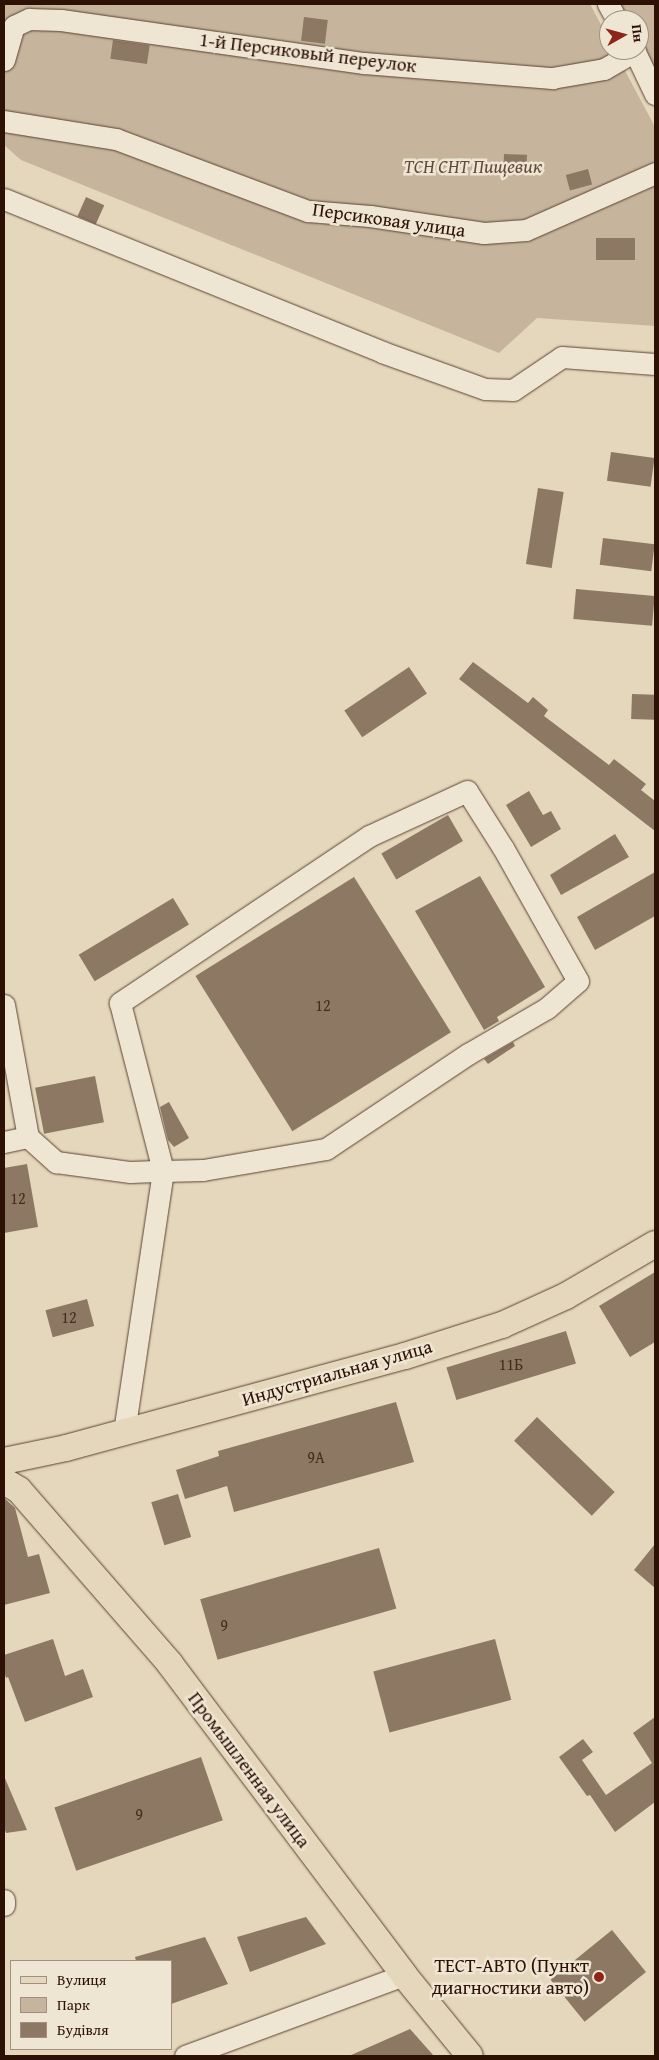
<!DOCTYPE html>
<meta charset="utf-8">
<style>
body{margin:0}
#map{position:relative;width:659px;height:2060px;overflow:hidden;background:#e5d7bb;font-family:"Gentium Book Plus",serif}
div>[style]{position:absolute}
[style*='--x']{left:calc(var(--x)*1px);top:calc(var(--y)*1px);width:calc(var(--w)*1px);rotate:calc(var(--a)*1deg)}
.green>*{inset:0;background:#c6b59c}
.building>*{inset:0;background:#8d7864;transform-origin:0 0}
.roads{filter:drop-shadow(0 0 1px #5b4232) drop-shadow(0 0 1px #5b4232)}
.minor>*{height:21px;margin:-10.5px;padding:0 10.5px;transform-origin:10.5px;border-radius:10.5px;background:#eee5d3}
.major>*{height:26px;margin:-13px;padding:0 13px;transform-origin:13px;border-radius:13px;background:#e5d7bb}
.dots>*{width:14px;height:14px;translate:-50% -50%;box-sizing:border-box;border:2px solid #eee5d3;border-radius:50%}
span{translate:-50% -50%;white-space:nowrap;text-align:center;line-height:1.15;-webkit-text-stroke:5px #eee5d3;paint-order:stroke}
.number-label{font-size:16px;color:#452b1d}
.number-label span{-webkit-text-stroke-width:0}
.street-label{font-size:19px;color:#2d1105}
.park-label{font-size:19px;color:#634a3a;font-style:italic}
.poi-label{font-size:19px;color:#2d1105}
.right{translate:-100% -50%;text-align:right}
.frame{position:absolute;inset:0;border:5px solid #2d1105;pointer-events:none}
.legend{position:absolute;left:10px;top:1960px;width:162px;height:90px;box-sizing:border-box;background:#eee5d3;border:1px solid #a19081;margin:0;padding:6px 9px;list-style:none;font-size:15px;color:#2d1105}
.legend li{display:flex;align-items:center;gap:10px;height:25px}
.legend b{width:25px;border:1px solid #a19081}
.north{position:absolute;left:599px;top:10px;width:50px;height:50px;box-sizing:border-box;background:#eee5d3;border:1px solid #a19081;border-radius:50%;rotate:83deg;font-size:14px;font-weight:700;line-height:20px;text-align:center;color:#2d1105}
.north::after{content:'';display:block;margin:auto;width:18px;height:22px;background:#8f2418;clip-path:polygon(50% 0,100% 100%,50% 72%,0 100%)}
</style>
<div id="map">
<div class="green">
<div style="clip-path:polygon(4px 4px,590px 4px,609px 40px,609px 50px,614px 50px,655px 127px,655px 326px,537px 318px,499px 353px,21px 160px,4px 145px)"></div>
<div style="clip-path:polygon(616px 4px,655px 4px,655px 78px,639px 47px,639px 20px,625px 20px)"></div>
</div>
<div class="building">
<div style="left:304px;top:17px;width:24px;height:24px;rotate:7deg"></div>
<div style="left:113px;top:40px;width:37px;height:19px;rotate:8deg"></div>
<div style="left:504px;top:154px;width:23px;height:15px;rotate:2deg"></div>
<div style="left:588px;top:169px;width:16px;height:23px;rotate:75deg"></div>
<div style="left:86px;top:197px;width:20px;height:21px;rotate:24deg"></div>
<div style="left:596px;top:238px;width:39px;height:22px"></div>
<div style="left:611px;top:452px;width:44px;height:29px;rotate:8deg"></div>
<div style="left:538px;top:488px;width:26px;height:77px;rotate:9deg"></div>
<div style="left:603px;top:538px;width:52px;height:27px;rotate:7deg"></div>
<div style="left:576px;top:589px;width:79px;height:30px;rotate:5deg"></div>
<div style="clip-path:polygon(473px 662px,528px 703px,533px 697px,548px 710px,544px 716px,609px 765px,614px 759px,646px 784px,641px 790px,655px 801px,655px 831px,459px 679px)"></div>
<div style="left:409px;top:667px;width:32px;height:78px;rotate:56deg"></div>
<div style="left:632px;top:694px;width:23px;height:25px;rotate:2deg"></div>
<div style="clip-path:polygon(529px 791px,543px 815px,551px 811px,561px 829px,531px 847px,506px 805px)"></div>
<div style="left:448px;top:815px;width:30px;height:77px;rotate:60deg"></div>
<div style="clip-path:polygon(615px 834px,629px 857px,561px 895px,550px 875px)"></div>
<div style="clip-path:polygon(655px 872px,655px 916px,595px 950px,577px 917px)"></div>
<div style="clip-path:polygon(480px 876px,545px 987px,497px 1017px,499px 1021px,484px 1030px,415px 911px)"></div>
<div style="left:354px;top:877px;width:183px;height:187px;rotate:58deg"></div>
<div style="left:173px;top:898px;width:31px;height:110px;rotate:59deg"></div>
<div style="clip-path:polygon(513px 1042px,515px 1046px,488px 1064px,484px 1059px)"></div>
<div style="left:95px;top:1076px;width:47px;height:61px;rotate:79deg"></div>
<div style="clip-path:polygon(169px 1102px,189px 1138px,174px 1147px,168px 1140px,160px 1107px)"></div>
<div style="clip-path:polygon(27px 1164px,38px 1227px,4px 1233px,4px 1168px)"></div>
<div style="clip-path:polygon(655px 1272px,655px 1342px,630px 1357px,599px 1306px)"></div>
<div style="left:87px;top:1299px;width:28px;height:43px;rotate:75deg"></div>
<div style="left:566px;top:1331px;width:34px;height:125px;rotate:73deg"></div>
<div style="clip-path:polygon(396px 1402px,414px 1462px,234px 1512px,227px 1486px,185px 1499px,176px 1470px,219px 1456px,218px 1451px)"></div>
<div style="left:537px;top:1417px;width:108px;height:33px;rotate:44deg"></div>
<div style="left:178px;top:1494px;width:45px;height:28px;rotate:73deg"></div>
<div style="clip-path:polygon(4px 1498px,15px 1508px,28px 1557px,39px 1554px,50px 1593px,4px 1605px)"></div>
<div style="clip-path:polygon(655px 1544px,655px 1588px,634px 1570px)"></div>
<div style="left:379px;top:1548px;width:63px;height:186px;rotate:74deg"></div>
<div style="clip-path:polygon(53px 1639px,65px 1676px,83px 1669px,93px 1697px,25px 1722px,8px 1677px,6px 1678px,4px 1671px,4px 1655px)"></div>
<div style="left:495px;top:1639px;width:63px;height:126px;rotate:75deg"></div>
<div style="clip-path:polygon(655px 1717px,655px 1802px,615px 1832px,590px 1795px,587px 1796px,559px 1757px,583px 1739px,593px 1752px,582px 1760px,606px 1795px,652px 1763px,633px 1733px)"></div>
<div style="left:201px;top:1757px;width:67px;height:155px;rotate:71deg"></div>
<div style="clip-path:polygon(4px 1776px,27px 1830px,6px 1833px,4px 1827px)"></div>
<div style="clip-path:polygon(306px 1917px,326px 1944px,250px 1972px,237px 1937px)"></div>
<div style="left:612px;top:1930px;width:54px;height:79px;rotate:51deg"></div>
<div style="clip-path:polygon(205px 1937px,228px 1984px,171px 2004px,171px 1961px,136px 1961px,135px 1957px)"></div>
<div style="clip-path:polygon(410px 2029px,434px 2056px,349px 2056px)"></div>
</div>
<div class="roads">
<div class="minor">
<div style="--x:608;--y:4;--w:18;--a:61"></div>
<div style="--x:634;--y:50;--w:49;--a:64.5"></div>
<div style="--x:4;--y:60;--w:35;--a:-74"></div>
<div style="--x:14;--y:26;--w:17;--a:-25"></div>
<div style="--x:29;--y:19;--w:32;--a:2"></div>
<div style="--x:61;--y:20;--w:306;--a:8.1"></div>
<div style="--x:364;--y:63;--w:189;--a:4.6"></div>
<div style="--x:552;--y:78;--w:53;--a:-9.8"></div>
<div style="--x:604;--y:69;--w:36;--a:-30"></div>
<div style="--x:4;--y:121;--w:113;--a:9.1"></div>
<div style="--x:116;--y:139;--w:205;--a:20.6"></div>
<div style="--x:308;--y:211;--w:62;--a:4.6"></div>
<div style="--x:370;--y:216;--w:115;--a:8.5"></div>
<div style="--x:484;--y:233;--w:42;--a:-4.1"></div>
<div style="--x:526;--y:230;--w:141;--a:-23.8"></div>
<div style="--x:4;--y:199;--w:408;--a:22"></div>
<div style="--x:382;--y:352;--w:109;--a:19.8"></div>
<div style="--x:485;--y:389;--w:28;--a:2"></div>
<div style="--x:513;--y:390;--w:59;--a:-34"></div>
<div style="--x:562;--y:357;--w:93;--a:4.3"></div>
<div style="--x:4;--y:1005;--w:134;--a:79.7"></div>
<div style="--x:28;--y:1137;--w:38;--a:42"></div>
<div style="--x:56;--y:1162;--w:75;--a:7.7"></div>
<div style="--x:130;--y:1172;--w:33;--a:-2"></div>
<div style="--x:163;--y:1171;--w:40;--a:-1.4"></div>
<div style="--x:203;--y:1170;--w:125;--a:-9.7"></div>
<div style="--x:326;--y:1149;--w:171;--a:-33.8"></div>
<div style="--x:468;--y:1054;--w:91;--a:-30.2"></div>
<div style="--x:547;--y:1008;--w:41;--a:-41.1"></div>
<div style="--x:578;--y:981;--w:153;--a:-119.4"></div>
<div style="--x:503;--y:848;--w:67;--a:-122.3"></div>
<div style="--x:467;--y:791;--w:108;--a:155.3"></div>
<div style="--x:369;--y:836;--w:300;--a:146.2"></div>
<div style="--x:120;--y:1003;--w:173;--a:75.6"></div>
<div style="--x:163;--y:1171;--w:264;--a:98.5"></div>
<div style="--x:4;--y:1142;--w:25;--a:-12"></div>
<div style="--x:4;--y:1900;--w:5;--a:90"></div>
<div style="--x:185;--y:2056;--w:233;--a:-20.3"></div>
</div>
<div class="major">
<div style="--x:4;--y:1461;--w:63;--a:-11.8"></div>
<div style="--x:66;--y:1448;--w:351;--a:-15.2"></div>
<div style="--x:405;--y:1356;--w:102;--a:-17.7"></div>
<div style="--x:502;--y:1325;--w:70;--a:-24.4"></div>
<div style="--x:566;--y:1296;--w:103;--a:-30.3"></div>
<div style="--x:4;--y:1481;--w:17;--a:31"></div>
<div style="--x:19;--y:1490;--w:230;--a:49"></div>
<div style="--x:170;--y:1664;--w:389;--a:53"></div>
<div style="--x:404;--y:1975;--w:104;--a:50.8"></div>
</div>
</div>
<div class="dots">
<div style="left:599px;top:1977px;background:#8f2418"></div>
</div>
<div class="number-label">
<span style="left:323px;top:1005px">12</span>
<span style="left:18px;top:1198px">12</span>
<span style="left:69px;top:1317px">12</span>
<span style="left:511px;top:1364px">11Б</span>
<span style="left:316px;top:1457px">9А</span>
<span style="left:224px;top:1625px">9</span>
<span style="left:139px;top:1814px">9</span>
</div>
<div class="street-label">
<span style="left:308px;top:53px;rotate:7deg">1-й Персиковый переулок</span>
<span style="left:389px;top:220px;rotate:8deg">Персиковая улица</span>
<span style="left:337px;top:1373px;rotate:-16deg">Индустриальная улица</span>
<span style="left:249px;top:1770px;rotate:53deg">Промышленная улица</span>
</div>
<div class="park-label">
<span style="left:473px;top:167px">ТСН СНТ Пищевик</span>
</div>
<div class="poi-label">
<span class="right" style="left:589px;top:1977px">ТЕСТ-АВТО (Пункт<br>диагностики авто)</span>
</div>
<div class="frame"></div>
<ul class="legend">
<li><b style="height:6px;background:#e5d7bb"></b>Вулиця</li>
<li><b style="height:14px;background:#c6b59c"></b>Парк</li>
<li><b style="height:14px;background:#8d7864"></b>Будівля</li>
</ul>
<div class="north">Пн</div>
</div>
